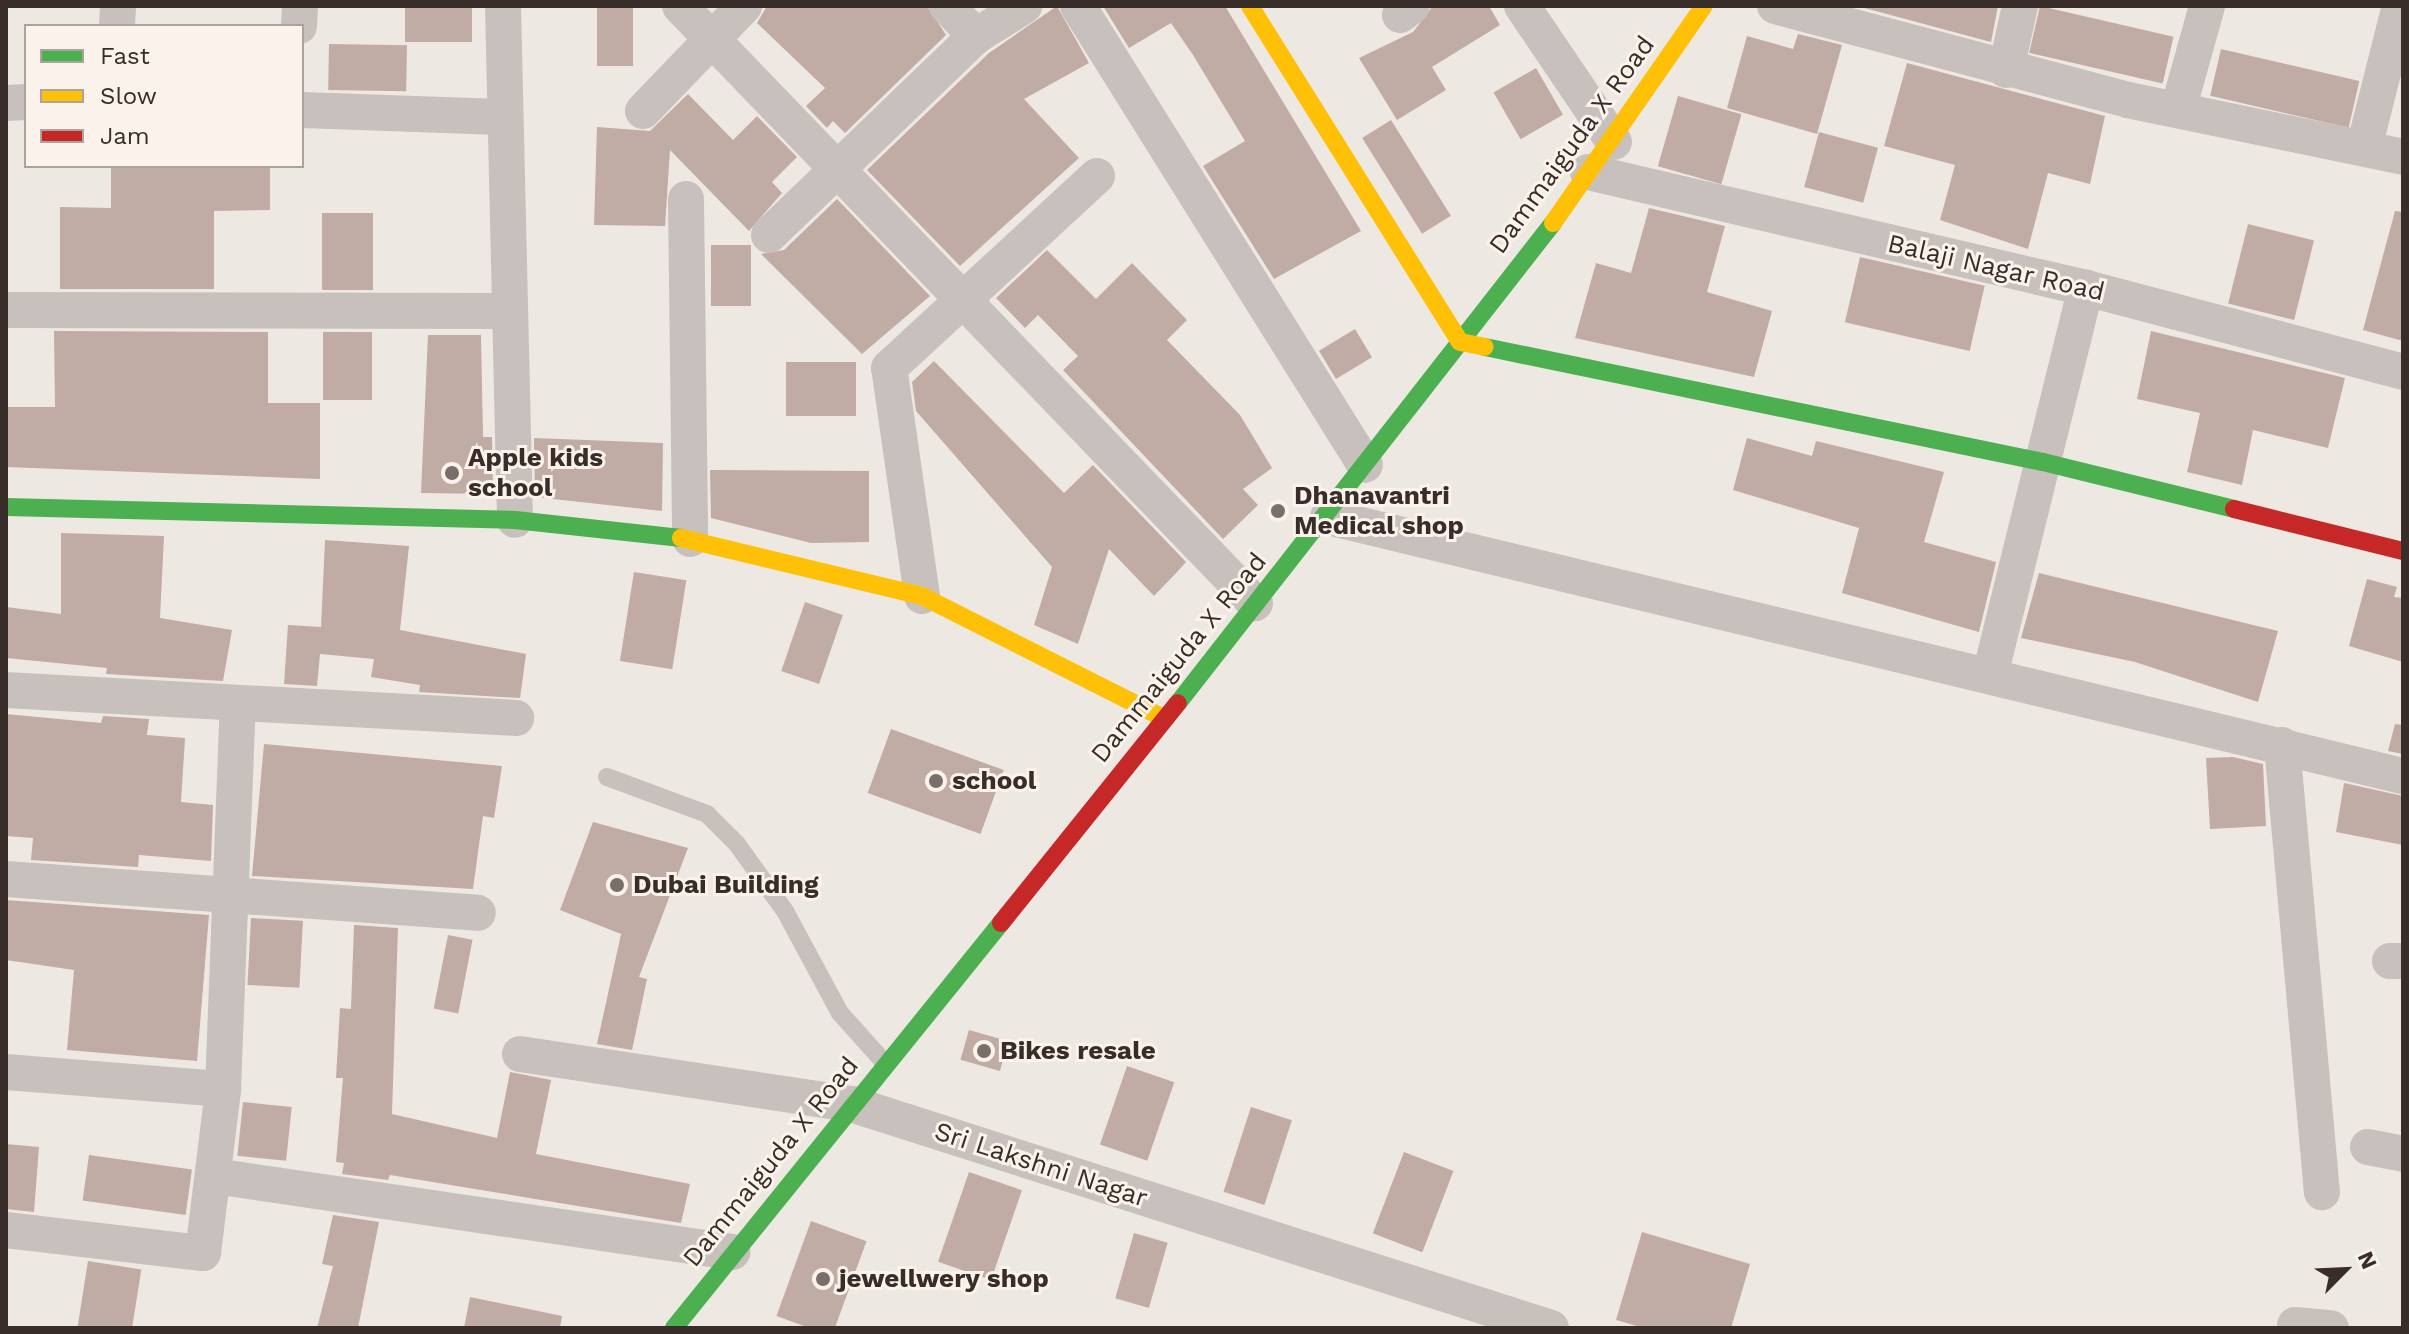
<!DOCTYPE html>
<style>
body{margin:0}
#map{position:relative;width:2409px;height:1334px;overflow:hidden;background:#eee8e3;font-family:"Work Sans",sans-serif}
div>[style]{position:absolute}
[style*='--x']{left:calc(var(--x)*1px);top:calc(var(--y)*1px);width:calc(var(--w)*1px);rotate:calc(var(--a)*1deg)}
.building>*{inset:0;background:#c1aba5;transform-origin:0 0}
.lane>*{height:18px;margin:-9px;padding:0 9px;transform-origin:9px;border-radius:9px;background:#c7c0bc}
.street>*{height:36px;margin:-18px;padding:0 18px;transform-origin:18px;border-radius:18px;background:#c7c0bc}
.fast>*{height:18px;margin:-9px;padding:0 9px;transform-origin:9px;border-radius:9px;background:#4caf50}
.slow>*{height:18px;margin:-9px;padding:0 9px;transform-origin:9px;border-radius:9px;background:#ffc107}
.jam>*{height:18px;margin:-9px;padding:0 9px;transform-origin:9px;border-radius:9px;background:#c62828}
.dots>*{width:22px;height:22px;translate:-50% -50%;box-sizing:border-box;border:4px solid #faf2eb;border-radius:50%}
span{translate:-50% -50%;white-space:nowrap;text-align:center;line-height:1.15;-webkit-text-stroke:6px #faf2eb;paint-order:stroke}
.street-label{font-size:26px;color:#382d29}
.poi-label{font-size:26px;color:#382d29;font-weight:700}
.left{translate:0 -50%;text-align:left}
.frame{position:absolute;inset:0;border:8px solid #382d29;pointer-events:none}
.legend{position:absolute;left:24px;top:24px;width:280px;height:144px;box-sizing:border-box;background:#faf2eb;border:2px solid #aca39d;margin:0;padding:10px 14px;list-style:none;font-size:24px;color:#382d29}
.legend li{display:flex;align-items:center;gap:16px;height:40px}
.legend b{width:40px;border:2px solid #aca39d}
.north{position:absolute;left:2305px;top:1230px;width:80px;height:80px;-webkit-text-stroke:6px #faf2eb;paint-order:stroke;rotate:66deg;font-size:22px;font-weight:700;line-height:32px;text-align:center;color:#382d29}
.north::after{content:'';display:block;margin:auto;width:28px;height:36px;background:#382d29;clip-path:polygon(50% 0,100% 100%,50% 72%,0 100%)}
</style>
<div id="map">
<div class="building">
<div style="left:405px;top:6px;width:67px;height:36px"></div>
<div style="left:597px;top:6px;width:36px;height:60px"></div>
<div style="clip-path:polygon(767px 6px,927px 6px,946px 35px,845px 133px,833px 121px,827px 128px,806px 106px,825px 88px,757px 23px)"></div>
<div style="clip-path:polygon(1057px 6px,1089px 63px,1024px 99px,1079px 158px,960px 266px,867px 170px,989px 53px)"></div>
<div style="clip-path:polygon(1103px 6px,1225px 6px,1361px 231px,1274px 279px,1203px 166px,1245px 141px,1193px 55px,1171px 23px,1129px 48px)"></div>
<div style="clip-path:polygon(1433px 6px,1489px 6px,1500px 25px,1432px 67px,1446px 90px,1397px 120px,1359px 58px,1413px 32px)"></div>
<div style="clip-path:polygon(1857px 6px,1998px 6px,1991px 42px)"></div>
<div style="left:2040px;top:6px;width:137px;height:48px;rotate:13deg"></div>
<div style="clip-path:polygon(1798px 34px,1842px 45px,1817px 134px,1727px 108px,1747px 36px,1793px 49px)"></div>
<div style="left:329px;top:44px;width:78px;height:46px;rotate:1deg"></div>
<div style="left:2221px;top:49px;width:142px;height:48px;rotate:13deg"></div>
<div style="clip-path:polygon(1907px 63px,2105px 116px,2090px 184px,2048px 173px,2028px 249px,1940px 220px,1955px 165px,1884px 146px)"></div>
<div style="left:1536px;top:68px;width:54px;height:49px;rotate:60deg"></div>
<div style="clip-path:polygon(688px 94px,733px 140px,757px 116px,797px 157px,772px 182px,782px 193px,749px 231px,670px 150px,665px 226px,594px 225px,597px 127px,650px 131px)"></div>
<div style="left:1678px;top:96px;width:66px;height:73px;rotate:16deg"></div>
<div style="left:1391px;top:120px;width:113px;height:34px;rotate:58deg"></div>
<div style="left:1819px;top:132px;width:61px;height:57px;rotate:15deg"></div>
<div style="clip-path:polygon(111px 166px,270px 166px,270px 210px,214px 211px,214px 289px,60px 289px,60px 207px,111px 208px)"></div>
<div style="clip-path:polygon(837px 199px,930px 296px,862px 354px,761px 254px,784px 250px)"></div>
<div style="clip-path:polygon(1649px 208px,1725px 226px,1707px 292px,1772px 311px,1754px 377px,1575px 338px,1596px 263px,1631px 273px)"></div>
<div style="clip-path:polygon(2395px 211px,2403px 212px,2403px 341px,2363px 330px)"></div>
<div style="left:322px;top:213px;width:51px;height:77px"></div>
<div style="left:2248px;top:224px;width:68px;height:82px;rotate:14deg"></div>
<div style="left:711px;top:245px;width:40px;height:61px"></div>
<div style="clip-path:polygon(1047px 250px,1096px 299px,1132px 263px,1187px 320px,1167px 340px,1240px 415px,1272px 468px,1243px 489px,1258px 505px,1223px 539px,1063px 370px,1078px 356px,1038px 315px,1025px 328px,996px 298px)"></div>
<div style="left:1860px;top:257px;width:128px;height:67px;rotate:13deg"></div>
<div style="left:1355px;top:329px;width:33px;height:42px;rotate:59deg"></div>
<div style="clip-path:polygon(54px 331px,268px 332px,268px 403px,320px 403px,320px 479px,6px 467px,6px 407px,55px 407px)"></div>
<div style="clip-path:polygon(2151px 331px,2345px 378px,2328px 448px,2253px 430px,2242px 485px,2187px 472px,2200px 413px,2137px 399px)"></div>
<div style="left:323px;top:332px;width:49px;height:68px"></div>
<div style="clip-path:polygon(428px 335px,481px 335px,483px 437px,492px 437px,493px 494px,421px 493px)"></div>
<div style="clip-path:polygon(934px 361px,1064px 493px,1093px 465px,1186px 562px,1179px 570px,1154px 596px,1109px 549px,1078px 644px,1034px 625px,1052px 567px,916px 411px,912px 382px)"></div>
<div style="left:786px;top:362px;width:70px;height:54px"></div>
<div style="clip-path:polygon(534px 438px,663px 443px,662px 511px,535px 497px)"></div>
<div style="clip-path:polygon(1747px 438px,1812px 456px,1816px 441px,1944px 472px,1924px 542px,1996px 562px,1979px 632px,1842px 593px,1859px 528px,1733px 490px)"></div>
<div style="clip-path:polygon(710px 470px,869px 471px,869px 542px,811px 543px,711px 518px)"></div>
<div style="clip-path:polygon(61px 533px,164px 536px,160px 618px,232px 630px,223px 681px,106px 674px,107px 668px,6px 658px,6px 607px,61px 614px)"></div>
<div style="clip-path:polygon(325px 540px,409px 546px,400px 630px,526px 654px,520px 698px,419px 692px,420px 685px,371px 677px,374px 659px,320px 654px,317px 686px,284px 684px,288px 625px,321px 627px)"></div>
<div style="left:634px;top:572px;width:53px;height:90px;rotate:9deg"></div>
<div style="clip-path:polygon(2039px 573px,2278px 631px,2258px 702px,2135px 662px,2021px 638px)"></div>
<div style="clip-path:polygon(2367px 579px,2397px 587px,2394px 597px,2403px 598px,2403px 662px,2349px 646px)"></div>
<div style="left:805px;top:602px;width:40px;height:73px;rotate:19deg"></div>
<div style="clip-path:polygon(6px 714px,101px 723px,103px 716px,149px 719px,147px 735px,185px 738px,181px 802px,213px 805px,211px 861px,139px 855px,138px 867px,31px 860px,33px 838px,6px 836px)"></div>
<div style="clip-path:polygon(2395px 724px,2403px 725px,2403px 754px,2388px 751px)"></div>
<div style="left:891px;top:729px;width:120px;height:68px;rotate:20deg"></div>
<div style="clip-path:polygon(264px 744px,502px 766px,494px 818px,483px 816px,473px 889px,252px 876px)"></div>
<div style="clip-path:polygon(2233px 757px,2263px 764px,2266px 826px,2210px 829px,2206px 758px)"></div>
<div style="clip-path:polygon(2344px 783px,2403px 796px,2403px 845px,2336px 832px)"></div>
<div style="clip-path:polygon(593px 822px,688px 848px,639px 977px,647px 979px,632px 1050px,597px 1044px,621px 934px,560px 910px)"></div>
<div style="clip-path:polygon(6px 900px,209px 915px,197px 1061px,67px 1050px,74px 970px,6px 960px)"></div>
<div style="left:251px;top:918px;width:52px;height:67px;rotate:3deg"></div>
<div style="clip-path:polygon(354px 925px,398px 928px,392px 1114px,497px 1138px,510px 1072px,551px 1080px,536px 1154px,690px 1184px,681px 1223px,390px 1175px,388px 1180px,342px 1174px,344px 1163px,336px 1162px,343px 1078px,336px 1078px,340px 1008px,351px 1009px)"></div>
<div style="left:448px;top:935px;width:25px;height:75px;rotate:11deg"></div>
<div style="left:969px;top:1030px;width:41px;height:31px;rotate:16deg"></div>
<div style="left:1127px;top:1066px;width:50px;height:83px;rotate:19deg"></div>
<div style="left:243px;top:1102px;width:49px;height:54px;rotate:6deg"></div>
<div style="left:1251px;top:1107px;width:43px;height:89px;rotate:18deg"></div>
<div style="clip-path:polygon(6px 1144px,39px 1147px,34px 1212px,6px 1209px)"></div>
<div style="left:1404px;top:1152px;width:53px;height:87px;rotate:21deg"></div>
<div style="left:89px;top:1155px;width:104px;height:46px;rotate:8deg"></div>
<div style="left:969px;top:1172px;width:56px;height:95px;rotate:19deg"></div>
<div style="clip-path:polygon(333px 1215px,379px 1222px,358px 1328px,317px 1328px,333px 1266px,322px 1264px)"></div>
<div style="left:811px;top:1221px;width:59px;height:101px;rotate:20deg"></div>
<div style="clip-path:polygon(1642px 1232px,1750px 1264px,1731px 1328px,1644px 1328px,1616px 1320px)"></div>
<div style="left:1134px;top:1233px;width:35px;height:68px;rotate:16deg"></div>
<div style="left:88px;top:1261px;width:54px;height:68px;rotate:9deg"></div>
<div style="clip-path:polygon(470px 1297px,562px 1316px,560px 1328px,464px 1328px)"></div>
</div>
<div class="lane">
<div style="--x:607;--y:777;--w:107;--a:20.3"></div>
<div style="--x:707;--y:814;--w:42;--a:45"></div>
<div style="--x:737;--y:844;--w:82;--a:54.4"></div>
<div style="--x:785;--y:911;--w:116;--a:61.7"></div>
<div style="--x:840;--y:1013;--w:66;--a:48.1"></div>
</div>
<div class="street">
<div style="--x:503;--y:6;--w:514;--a:88.66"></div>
<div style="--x:680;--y:6;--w:829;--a:46.08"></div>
<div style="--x:947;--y:6;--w:42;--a:46"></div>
<div style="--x:1078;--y:6;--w:541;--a:57.98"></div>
<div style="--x:1522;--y:6;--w:164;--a:55.9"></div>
<div style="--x:1775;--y:6;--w:365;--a:14.9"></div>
<div style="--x:2128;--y:100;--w:281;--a:11.7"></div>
<div style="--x:1400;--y:15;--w:15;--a:-37"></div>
<div style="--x:117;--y:26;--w:20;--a:-87"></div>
<div style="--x:299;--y:26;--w:20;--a:-87"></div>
<div style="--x:2006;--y:70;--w:66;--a:-77.7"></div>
<div style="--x:6;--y:103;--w:20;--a:-3"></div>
<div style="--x:302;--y:110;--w:199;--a:2"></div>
<div style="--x:2178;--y:110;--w:108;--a:-74.4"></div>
<div style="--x:643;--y:111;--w:146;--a:-46.1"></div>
<div style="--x:2364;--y:148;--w:146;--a:-75.8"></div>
<div style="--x:1588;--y:172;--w:511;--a:13.11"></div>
<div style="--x:2086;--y:288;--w:328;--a:14.8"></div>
<div style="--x:686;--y:199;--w:340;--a:89.3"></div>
<div style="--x:769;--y:235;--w:287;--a:-43.9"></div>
<div style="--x:976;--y:36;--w:57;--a:-32"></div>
<div style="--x:6;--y:310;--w:501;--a:0.11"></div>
<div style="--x:1328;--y:517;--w:1106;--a:13.55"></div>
<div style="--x:922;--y:596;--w:230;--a:-98.2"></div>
<div style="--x:889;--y:368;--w:283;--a:-42.7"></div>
<div style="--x:1991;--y:671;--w:395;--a:-76.1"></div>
<div style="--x:6;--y:690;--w:511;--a:3.14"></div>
<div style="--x:2282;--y:745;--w:449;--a:84.9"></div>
<div style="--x:6;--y:879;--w:473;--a:4.1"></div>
<div style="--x:2390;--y:961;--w:13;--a:0"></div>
<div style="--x:520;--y:1054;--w:335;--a:8.6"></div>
<div style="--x:851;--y:1104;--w:735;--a:17.74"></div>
<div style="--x:6;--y:1072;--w:218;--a:4.5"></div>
<div style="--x:2368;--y:1147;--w:36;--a:11"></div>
<div style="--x:214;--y:1176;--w:524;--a:8.35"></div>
<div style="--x:6;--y:1230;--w:198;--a:6.7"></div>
<div style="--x:203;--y:1253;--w:165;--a:-83"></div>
<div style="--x:223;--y:1089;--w:386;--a:-87.8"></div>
<div style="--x:2295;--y:1325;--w:36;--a:5"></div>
</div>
<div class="fast">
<div style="--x:1485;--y:347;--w:570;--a:11.65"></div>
<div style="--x:2043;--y:462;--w:197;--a:13.8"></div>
<div style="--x:6;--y:507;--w:509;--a:1.46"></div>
<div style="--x:515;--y:520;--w:167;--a:6.2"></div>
<div style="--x:1178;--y:703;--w:609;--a:-52"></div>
<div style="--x:674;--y:1328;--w:521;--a:-51.08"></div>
</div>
<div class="slow">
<div style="--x:1250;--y:6;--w:396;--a:58"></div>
<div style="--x:1460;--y:342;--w:25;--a:11"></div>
<div style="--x:1553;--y:223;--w:264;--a:-55.2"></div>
<div style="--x:681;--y:538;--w:248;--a:13.5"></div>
<div style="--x:922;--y:596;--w:271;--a:26.8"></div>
</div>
<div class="jam">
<div style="--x:2234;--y:509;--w:174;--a:14"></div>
<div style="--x:1001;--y:923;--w:282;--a:-51.2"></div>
</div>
<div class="dots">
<div style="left:452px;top:473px;background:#786e6a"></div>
<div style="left:1278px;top:511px;background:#786e6a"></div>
<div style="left:936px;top:781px;background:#786e6a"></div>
<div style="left:617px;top:885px;background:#786e6a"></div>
<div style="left:984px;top:1051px;background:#786e6a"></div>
<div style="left:823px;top:1279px;background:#786e6a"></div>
</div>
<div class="street-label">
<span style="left:1572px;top:145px;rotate:-54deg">Dammaiguda X Road</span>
<span style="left:1996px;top:268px;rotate:13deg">Balaji Nagar Road</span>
<span style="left:1179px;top:658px;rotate:-51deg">Dammaiguda X Road</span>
<span style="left:771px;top:1162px;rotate:-51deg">Dammaiguda X Road</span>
<span style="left:1041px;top:1165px;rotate:18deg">Sri Lakshni Nagar</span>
</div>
<div class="poi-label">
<span class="left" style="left:468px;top:473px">Apple kids<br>school</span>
<span class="left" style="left:1294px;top:511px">Dhanavantri<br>Medical shop</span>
<span class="left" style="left:952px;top:781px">school</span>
<span class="left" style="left:633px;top:885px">Dubai Building</span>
<span class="left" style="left:1000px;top:1051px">Bikes resale</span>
<span class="left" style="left:839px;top:1279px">jewellwery shop</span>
</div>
<div class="frame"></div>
<ul class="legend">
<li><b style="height:10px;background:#4caf50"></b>Fast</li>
<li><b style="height:10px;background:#ffc107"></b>Slow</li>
<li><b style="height:10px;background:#c62828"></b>Jam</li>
</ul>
<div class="north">N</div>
</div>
